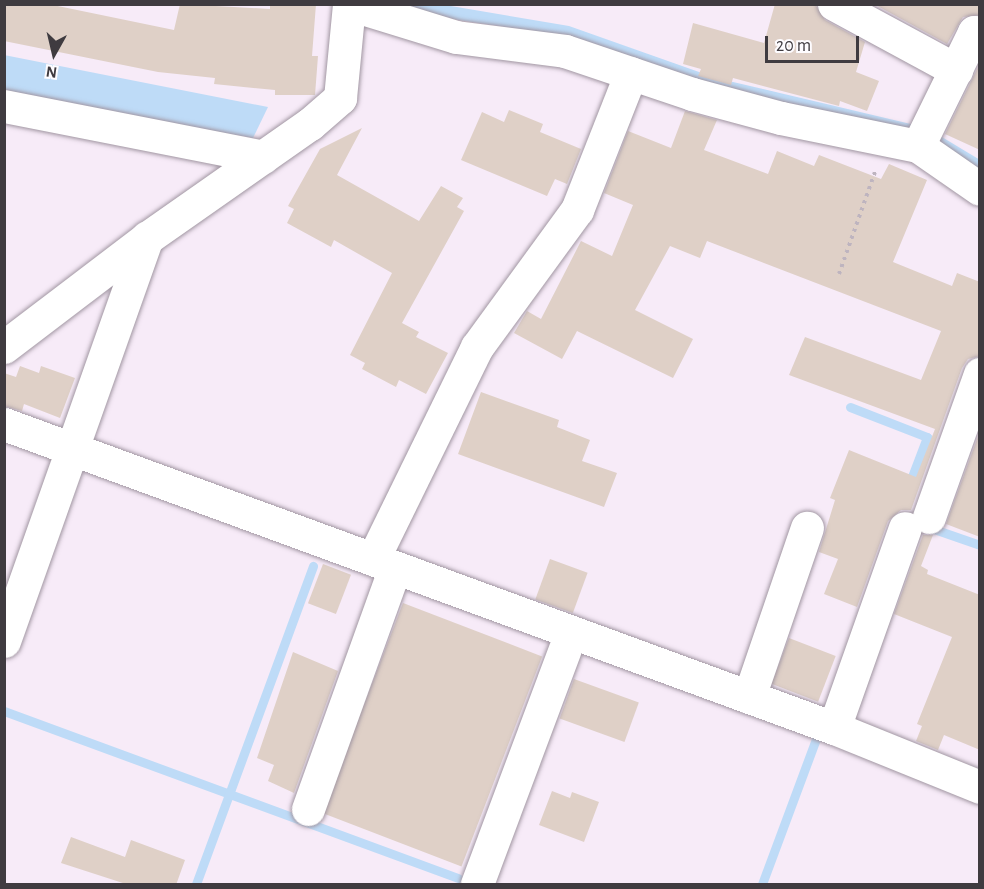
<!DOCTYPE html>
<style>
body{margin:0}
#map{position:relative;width:984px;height:889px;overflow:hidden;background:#f7ebf8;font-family:"Alegreya Sans",sans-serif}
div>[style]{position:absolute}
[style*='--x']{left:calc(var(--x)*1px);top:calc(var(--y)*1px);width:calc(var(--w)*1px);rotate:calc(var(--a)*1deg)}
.water>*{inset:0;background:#bedbf7}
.stream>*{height:9px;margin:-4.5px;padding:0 4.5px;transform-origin:4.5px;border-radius:4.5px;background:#bedbf7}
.building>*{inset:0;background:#dfd0c7;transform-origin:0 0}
.path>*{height:4px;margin-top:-2px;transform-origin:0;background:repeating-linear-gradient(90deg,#beb4bf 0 3px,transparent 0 7.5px)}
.roads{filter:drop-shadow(0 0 2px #a196a2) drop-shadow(0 0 2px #a196a2)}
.minor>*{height:33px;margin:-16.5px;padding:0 16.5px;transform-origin:16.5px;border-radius:16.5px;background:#fff}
span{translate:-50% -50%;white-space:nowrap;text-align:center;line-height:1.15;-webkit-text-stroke:5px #fefcff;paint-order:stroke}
.frame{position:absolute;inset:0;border:6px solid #3f3b40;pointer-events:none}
.north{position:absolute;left:24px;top:24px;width:60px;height:60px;-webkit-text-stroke:4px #fefcff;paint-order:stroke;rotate:188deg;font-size:16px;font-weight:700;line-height:24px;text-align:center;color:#3f3b40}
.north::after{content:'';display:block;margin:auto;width:21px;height:27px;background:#3f3b40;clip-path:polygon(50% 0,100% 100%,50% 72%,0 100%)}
.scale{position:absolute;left:765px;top:36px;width:94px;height:27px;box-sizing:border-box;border:3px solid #3f3b40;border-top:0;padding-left:8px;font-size:18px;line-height:21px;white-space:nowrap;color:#3f3b40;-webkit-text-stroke:4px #fefcff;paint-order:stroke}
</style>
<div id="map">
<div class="water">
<div style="clip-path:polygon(392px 5px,445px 5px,569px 26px,716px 78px,915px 125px,903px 133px,794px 110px,566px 36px,458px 20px)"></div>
<div style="clip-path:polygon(4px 55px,268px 107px,253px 138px,141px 119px,5px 90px)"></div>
</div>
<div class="stream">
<div style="--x:937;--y:139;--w:50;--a:31.2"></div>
<div style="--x:850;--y:407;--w:83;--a:21.3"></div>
<div style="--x:927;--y:437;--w:53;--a:110.8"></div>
<div style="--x:928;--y:527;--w:55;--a:19.1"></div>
<div style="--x:4;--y:711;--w:484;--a:20.2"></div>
<div style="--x:196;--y:884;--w:339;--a:-69.8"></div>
<div style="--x:762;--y:884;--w:155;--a:-69.6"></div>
</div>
<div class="building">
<div style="clip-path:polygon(4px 4px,48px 4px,174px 30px,180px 4px,270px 9px,270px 4px,316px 4px,312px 56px,318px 56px,315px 95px,275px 95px,275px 90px,214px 84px,215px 78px,158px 72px,4px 41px)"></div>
<div style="clip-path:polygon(775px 4px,815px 4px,825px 20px,865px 42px,856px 72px,879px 81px,867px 111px,840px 101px,839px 106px,733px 78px,731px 85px,698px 76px,701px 69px,683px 64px,693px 23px,764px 43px)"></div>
<div style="clip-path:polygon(874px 4px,980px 4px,980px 15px,963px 17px,947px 44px)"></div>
<div style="clip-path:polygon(980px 63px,980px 150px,945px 134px)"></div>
<div style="clip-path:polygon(509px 110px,543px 124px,540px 132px,581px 149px,567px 184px,555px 179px,547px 196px,461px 160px,482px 112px,504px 122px)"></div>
<div style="clip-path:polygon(685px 111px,717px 120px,704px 150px,768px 174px,777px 151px,814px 166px,819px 155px,881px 179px,889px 164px,927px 180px,893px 262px,952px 286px,957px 273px,980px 282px,980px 356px,968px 359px,962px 368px,911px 510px,901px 510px,888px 521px,857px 607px,824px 594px,838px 559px,819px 552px,835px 500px,830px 498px,849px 450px,916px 477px,935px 429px,789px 375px,805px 337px,921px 380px,941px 331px,707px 241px,700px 258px,670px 246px,635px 310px,693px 339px,673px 378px,577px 331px,562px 359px,514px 333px,527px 311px,541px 319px,581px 241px,612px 256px,633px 205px,604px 193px,628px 131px,671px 148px)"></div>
<div style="clip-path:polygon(362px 128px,337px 175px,419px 221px,441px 186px,463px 198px,457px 207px,464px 211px,402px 323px,419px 332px,416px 337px,448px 353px,426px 394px,399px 380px,396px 387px,362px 369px,365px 363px,350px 355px,392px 273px,334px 240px,331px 247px,287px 223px,294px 209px,288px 206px,320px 149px)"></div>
<div style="clip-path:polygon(20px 366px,39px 373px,41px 366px,75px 378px,60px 418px,24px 404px,22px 411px,4px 406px,4px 373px,16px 377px)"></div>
<div style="clip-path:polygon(481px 392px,559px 420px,557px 427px,590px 440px,582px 461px,617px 473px,604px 507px,458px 454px)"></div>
<div style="clip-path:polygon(980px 431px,980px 537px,946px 524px)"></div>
<div style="clip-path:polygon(923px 535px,933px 535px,921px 566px,928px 570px,927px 574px,980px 595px,980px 750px,944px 735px,938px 750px,916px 741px,922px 726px,917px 724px,952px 637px,894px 614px)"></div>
<div style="left:550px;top:559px;width:40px;height:43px;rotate:20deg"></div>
<div style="left:323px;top:564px;width:30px;height:42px;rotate:21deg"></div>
<div style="left:403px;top:603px;width:149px;height:225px;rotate:21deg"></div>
<div style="left:789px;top:638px;width:50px;height:49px;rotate:21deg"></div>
<div style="clip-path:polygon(293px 652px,338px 671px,294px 793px,268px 781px,274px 765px,257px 758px)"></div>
<div style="left:574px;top:679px;width:69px;height:42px;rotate:20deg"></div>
<div style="clip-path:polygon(552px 791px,570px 798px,572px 792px,599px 802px,584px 842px,539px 825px)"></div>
<div style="clip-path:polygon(71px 837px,125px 857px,131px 840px,185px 860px,176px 885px,129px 885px,61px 863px)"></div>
</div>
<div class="path">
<div style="--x:839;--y:274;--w:111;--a:-70.6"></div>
</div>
<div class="roads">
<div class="minor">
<div style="--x:834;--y:4;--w:139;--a:28.4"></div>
<div style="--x:4;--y:106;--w:264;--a:11.1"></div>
<div style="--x:918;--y:146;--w:127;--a:-63.8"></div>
<div style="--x:974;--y:32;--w:7;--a:27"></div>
<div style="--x:4;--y:347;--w:180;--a:-37.3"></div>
<div style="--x:147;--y:238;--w:199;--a:-35"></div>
<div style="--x:310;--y:124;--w:40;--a:-41"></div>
<div style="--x:340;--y:98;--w:94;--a:-84.5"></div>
<div style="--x:349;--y:4;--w:112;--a:17.1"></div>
<div style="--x:456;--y:37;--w:110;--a:7.3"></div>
<div style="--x:565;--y:51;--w:134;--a:18.7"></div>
<div style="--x:692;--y:94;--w:92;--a:15.1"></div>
<div style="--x:781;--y:118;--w:140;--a:11.6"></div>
<div style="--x:918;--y:146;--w:75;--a:34.7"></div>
<div style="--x:4;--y:424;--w:884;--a:20.12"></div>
<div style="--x:834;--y:728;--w:157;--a:22"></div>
<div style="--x:929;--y:517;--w:152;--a:-70.4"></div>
<div style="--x:373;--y:559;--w:236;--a:-63.9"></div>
<div style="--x:477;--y:347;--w:170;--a:-53.9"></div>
<div style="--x:577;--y:210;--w:147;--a:-68.5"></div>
<div style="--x:4;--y:641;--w:428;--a:-70.5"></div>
<div style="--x:749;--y:697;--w:179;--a:-71.1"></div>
<div style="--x:834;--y:728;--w:212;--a:-70.5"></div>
<div style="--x:308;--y:809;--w:256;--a:-70.2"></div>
<div style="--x:477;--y:884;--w:268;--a:-69.5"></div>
</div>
</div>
<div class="frame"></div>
<div class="north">N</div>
<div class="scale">20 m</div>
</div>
